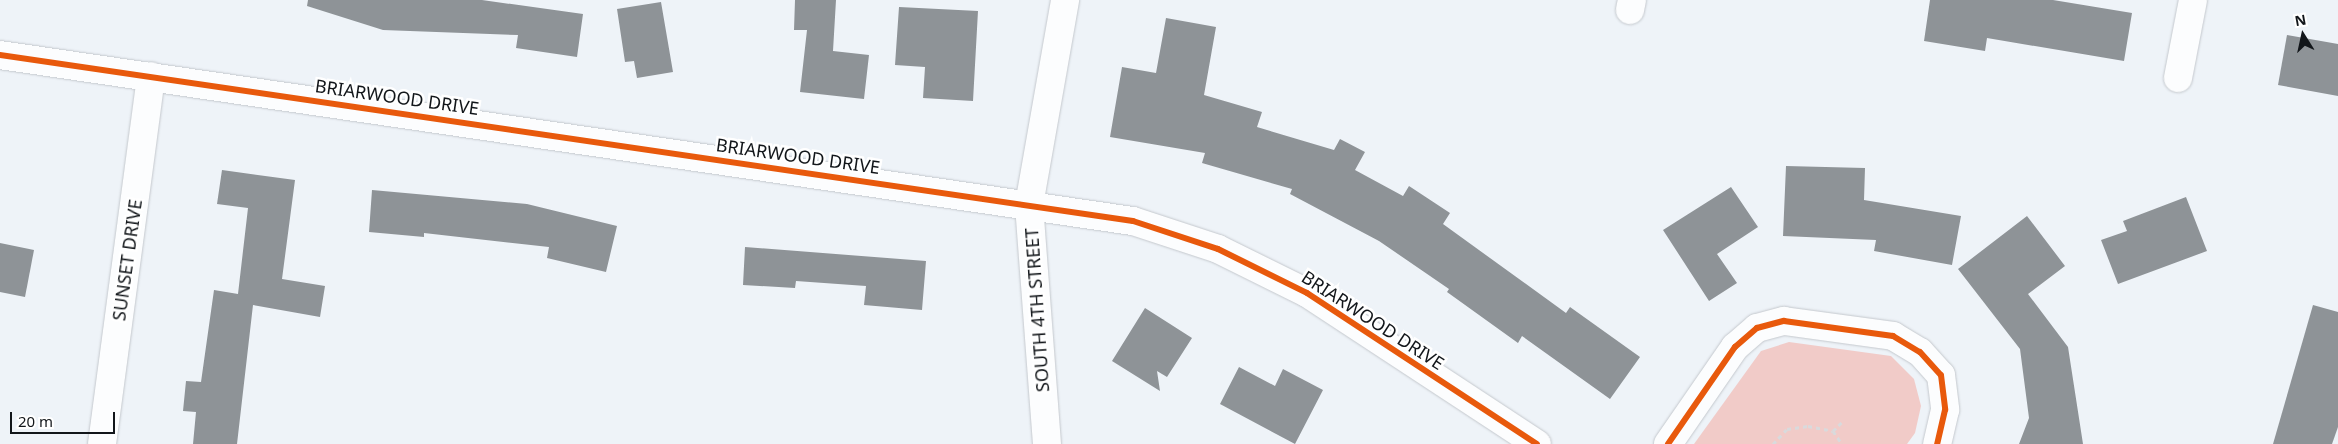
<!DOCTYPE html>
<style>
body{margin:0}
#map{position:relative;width:2338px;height:444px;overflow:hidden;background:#eef3f8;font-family:"Noto Sans",sans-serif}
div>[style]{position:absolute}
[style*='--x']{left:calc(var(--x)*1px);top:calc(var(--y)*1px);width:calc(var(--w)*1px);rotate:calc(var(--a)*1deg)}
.green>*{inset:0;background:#f1cbc8}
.building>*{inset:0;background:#8e9397}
.path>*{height:3px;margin-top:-1.5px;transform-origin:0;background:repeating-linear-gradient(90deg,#d9dadc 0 4px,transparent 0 8px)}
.roads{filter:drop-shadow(0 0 1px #c4c8cd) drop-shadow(0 0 1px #c4c8cd)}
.minor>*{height:28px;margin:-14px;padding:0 14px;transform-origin:14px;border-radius:14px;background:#fcfdfe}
.cycleway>*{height:6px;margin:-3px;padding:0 3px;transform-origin:3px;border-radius:3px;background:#e8590c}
span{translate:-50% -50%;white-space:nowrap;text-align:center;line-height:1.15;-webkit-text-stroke:5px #fff;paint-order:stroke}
.street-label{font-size:18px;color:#12161a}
.north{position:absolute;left:2278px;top:10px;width:50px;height:50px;-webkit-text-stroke:4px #fff;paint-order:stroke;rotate:350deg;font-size:14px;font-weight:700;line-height:20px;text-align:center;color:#12161a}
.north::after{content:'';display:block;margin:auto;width:18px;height:22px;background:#12161a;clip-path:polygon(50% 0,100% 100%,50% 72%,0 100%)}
.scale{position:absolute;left:10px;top:412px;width:105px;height:22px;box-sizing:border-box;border:2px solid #12161a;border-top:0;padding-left:6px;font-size:15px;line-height:18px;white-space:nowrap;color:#12161a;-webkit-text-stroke:4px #fff;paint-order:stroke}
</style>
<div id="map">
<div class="green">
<div style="clip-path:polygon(1789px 342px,1891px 356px,1914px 379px,1921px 406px,1915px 433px,1907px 444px,1694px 444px,1761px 351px)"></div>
</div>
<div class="building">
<div style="clip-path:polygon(308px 0,482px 0,583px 14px,577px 57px,516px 48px,518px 35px,383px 30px,307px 6px)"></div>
<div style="clip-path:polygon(795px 0,836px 0,833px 51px,869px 55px,864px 99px,800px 92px,807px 30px,794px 30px)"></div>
<div style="clip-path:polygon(1930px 0,2053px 0,2132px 13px,2124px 61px,1987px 38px,1985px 51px,1924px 41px)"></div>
<div style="clip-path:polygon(661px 2px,673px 72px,637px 78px,634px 61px,625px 62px,617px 9px)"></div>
<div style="clip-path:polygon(899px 7px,978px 11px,973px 101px,923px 98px,925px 67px,895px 65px)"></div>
<div style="clip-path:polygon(1166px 18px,1216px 27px,1204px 95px,1262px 112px,1257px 127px,1334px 150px,1340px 139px,1365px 152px,1355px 170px,1403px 196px,1409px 186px,1450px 213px,1443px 224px,1566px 313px,1570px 307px,1640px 357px,1610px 399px,1522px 336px,1518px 343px,1447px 292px,1449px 289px,1379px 241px,1290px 194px,1292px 189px,1202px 163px,1205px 153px,1110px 137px,1122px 67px,1156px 73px)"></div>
<div style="clip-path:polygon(2287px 35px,2338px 44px,2338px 96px,2278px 85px)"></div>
<div style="clip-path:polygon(1786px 166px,1865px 168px,1864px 200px,1961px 216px,1952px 265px,1874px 251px,1876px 240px,1783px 236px)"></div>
<div style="clip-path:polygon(222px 170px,295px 180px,282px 279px,325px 286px,320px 317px,253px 305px,237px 444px,193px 444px,196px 412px,183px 411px,186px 381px,201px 382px,214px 290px,238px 294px,248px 208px,217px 204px)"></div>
<div style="clip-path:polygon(1731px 187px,1758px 227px,1717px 254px,1737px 283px,1709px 301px,1663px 230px)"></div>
<div style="clip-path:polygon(372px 190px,527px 204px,617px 226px,606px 272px,547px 258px,549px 247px,424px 233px,424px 237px,369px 232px)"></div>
<div style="clip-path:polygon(2186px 197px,2207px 251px,2118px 284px,2101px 240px,2127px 231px,2123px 221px)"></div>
<div style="clip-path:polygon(2027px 216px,2065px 266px,2028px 294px,2068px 347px,2083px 444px,2019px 444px,2029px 418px,2020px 349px,1958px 269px)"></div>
<div style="clip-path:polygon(0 243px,34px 250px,25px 297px,0 292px)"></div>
<div style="clip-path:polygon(745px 247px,926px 261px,922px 310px,864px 305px,866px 286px,796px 281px,795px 288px,743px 285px)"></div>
<div style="clip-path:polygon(2313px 305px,2338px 312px,2338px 427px,2332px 444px,2273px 444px)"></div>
<div style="clip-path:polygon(1145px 308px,1192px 338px,1167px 377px,1157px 371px,1160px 391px,1112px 361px)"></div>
<div style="clip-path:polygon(1239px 367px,1275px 386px,1283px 369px,1323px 390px,1295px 444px,1220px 404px)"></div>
</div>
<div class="path">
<div style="--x:1833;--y:431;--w:13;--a:-45"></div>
<div style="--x:1773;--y:444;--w:21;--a:-47"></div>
<div style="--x:1787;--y:429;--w:21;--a:-8"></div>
<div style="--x:1808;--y:426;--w:25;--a:11"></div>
<div style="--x:1833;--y:431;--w:16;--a:55"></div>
</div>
<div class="roads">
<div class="minor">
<div style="--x:1630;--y:10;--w:10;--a:-79"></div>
<div style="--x:0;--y:55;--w:1145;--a:8.34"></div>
<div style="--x:1133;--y:221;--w:89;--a:18.2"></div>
<div style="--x:1218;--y:249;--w:99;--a:26.3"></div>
<div style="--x:1307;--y:293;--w:275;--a:33.3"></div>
<div style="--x:2178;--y:78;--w:79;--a:-79.1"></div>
<div style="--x:102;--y:444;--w:371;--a:-82.4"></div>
<div style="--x:1047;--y:444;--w:240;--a:-94.3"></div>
<div style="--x:1029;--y:205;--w:208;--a:-80"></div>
<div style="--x:1668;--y:444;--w:118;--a:-55.4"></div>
<div style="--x:1735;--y:347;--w:29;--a:-41"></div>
<div style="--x:1757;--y:328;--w:28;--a:-15"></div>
<div style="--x:1784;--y:321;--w:110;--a:7.8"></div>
<div style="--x:1893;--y:336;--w:31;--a:31"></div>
<div style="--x:1920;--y:352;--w:31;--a:48"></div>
<div style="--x:1941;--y:375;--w:35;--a:83"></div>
<div style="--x:1945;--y:410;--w:35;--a:103"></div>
</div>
</div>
<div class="cycleway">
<div style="--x:0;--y:55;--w:1145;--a:8.34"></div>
<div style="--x:1133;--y:221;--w:89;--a:18.2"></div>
<div style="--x:1218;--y:249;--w:99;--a:26.3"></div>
<div style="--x:1307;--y:293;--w:275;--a:33.3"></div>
<div style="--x:1668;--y:444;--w:118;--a:-55.4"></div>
<div style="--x:1735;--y:347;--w:29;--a:-41"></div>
<div style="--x:1757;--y:328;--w:28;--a:-15"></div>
<div style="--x:1784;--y:321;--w:110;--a:7.8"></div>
<div style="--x:1893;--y:336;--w:31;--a:31"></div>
<div style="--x:1920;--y:352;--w:31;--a:48"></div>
<div style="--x:1941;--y:375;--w:35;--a:83"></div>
<div style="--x:1945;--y:410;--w:35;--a:103"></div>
</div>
<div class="street-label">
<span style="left:397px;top:97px;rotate:8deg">BRIARWOOD DRIVE</span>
<span style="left:798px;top:156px;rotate:8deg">BRIARWOOD DRIVE</span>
<span style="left:127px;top:260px;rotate:-82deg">SUNSET DRIVE</span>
<span style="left:1037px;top:310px;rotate:-94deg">SOUTH 4TH STREET</span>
<span style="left:1373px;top:320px;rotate:33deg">BRIARWOOD DRIVE</span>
</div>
<div class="north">N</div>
<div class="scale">20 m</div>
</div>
